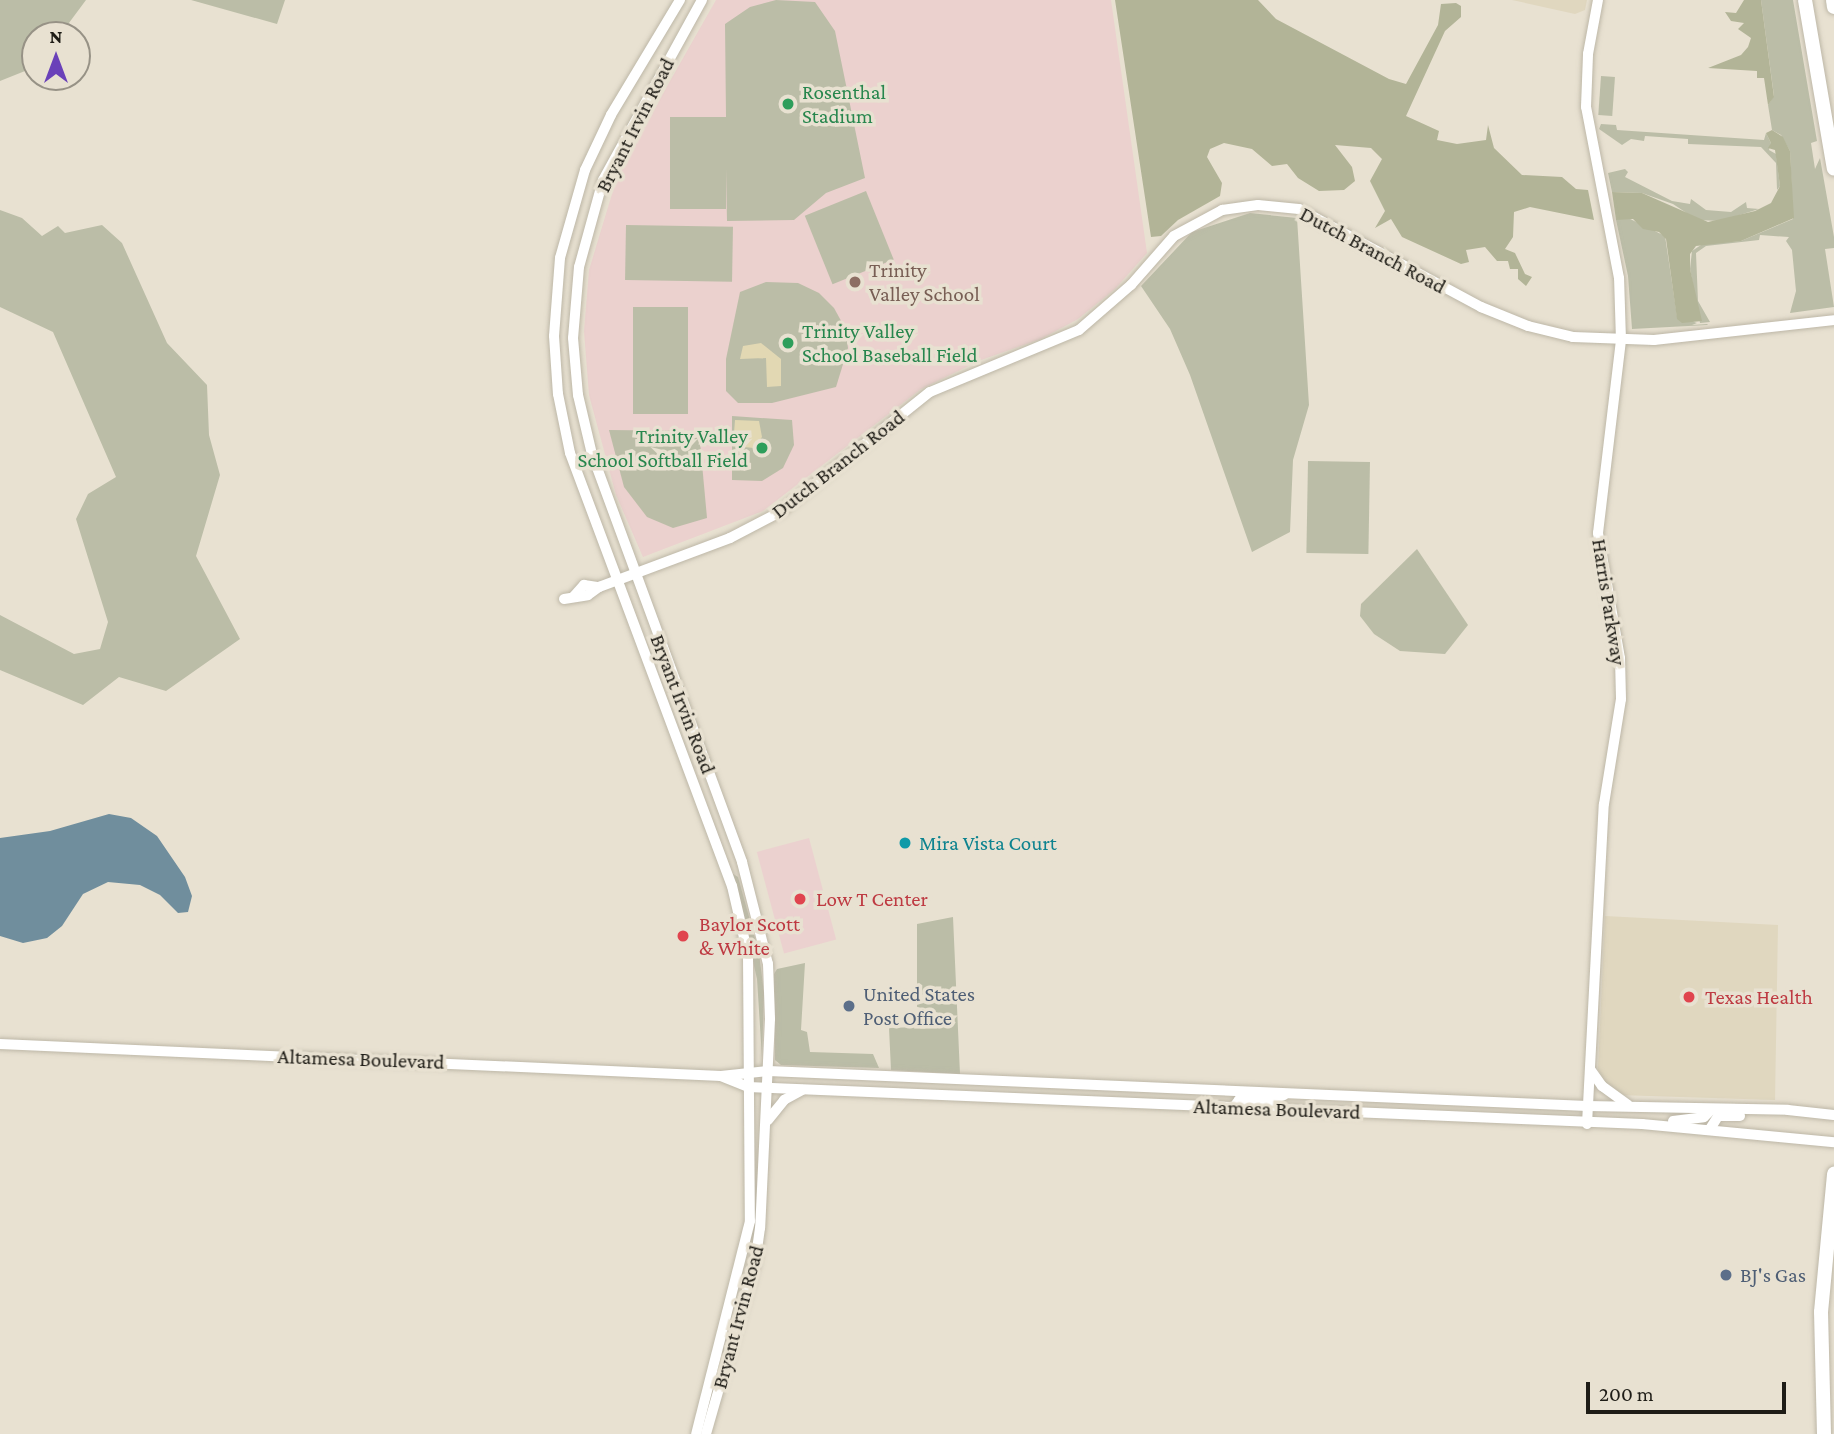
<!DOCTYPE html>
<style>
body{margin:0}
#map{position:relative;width:1834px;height:1434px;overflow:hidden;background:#e8e1d1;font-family:"Crimson Pro",serif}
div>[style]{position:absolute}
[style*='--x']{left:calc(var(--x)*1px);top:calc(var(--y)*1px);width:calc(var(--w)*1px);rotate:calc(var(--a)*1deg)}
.commercial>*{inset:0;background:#ebd1cf;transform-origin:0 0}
.built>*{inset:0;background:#e0d7bf}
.education>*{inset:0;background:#ebd1ce}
.green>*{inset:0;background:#bbbda7;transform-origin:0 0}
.forest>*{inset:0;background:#b2b497}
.sand>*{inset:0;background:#e2d8b3}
.water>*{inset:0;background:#708e9d}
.roads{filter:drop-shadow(0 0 2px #bdb7a7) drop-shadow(0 0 2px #bdb7a7)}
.secondary>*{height:10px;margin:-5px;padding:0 5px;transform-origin:5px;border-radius:5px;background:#fff}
.highway>*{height:14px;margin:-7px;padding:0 7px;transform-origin:7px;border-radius:7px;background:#fff}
.dots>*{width:19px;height:19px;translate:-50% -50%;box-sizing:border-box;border:4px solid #e8e1d1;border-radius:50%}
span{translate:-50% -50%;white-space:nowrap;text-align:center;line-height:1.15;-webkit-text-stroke:7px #e8e1d1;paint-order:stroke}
.leisure-label{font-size:21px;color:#27864d}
.left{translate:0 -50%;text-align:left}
.right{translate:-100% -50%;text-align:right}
.street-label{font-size:21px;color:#1e1c16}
.education-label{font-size:21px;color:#785e54}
.culture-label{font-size:21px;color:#0d838f}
.health-label{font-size:21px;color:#be3a42}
.service-label{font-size:21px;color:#4e5e75}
.north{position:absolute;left:21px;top:21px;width:70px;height:70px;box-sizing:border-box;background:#e8e1d1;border:2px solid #979286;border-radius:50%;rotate:0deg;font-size:19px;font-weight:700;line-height:28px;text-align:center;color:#1e1c16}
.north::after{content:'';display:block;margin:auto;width:24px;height:32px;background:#6a41b9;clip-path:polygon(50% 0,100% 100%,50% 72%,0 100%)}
.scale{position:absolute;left:1586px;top:1382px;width:200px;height:32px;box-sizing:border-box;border:4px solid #1e1c16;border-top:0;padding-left:9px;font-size:21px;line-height:24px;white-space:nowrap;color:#1e1c16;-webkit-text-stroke:5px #e8e1d1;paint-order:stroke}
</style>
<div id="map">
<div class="commercial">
<div style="left:809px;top:838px;width:105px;height:54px;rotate:75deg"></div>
</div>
<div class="built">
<div style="clip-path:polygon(1512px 0,1587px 0,1585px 10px,1575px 14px)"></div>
<div style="clip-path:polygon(1605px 916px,1778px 925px,1775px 1100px,1618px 1095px,1606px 1087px,1598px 1069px)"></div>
</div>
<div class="education">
<div style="clip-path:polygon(716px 0,1111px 0,1147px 253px,1115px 289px,1078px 319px,1041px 339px,981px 360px,921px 389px,763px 511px,643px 557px,616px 495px,589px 395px,584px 331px,589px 270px,619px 171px)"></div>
</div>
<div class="green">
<div style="clip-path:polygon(0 0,86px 0,60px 35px,35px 35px,35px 67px,0 81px)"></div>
<div style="clip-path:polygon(191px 0,285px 0,277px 24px)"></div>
<div style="clip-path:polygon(776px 0,815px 2px,835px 31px,865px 178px,826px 193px,794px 220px,727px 221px,726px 169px,726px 209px,670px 209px,670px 117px,726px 117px,725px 24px,750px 7px)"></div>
<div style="clip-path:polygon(1761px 0,1793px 0,1817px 141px,1811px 143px,1815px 169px,1820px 158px,1834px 237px,1834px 248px,1825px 249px,1834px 307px,1790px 313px,1796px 291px,1792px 250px,1786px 241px,1789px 237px,1760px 235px,1759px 240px,1706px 246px,1696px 253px,1698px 301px,1710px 322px,1700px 323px,1690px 269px,1692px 251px,1704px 243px,1741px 241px,1793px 219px,1790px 151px,1781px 135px,1772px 130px,1768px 105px,1774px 96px)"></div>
<div style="left:1601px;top:76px;width:14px;height:39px;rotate:4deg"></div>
<div style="clip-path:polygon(1601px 124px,1616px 125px,1617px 130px,1764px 140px,1766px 133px,1771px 143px,1769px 150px,1776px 154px,1780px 186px,1777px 190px,1776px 163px,1761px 147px,1688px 144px,1688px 139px,1645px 136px,1644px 141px,1631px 139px,1622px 145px,1599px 129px)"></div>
<div style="clip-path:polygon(1625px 169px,1628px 172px,1625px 177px,1672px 201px,1690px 204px,1691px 199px,1706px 210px,1731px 212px,1746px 202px,1747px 208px,1759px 209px,1720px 221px,1697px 220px,1673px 204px,1642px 193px,1612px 192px,1608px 173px)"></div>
<div style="left:866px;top:191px;width:74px;height:66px;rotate:68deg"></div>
<div style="clip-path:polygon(0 210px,22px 218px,42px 236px,58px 226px,65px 233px,102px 225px,122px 243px,167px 343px,207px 385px,209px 435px,220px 475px,196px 556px,240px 639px,166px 691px,119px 677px,83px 705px,0 670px,0 615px,74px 654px,100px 649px,108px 622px,76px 519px,88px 494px,116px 477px,53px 332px,0 307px)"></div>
<div style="clip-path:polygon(1250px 213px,1297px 218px,1309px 405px,1293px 460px,1290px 532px,1252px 552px,1190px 375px,1170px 329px,1141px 286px,1192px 232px)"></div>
<div style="clip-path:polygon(1624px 216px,1665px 236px,1677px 316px,1697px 323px,1692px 325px,1708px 324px,1707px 325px,1632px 329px,1628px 276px,1616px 220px)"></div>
<div style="left:626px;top:225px;width:107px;height:55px;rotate:1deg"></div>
<div style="clip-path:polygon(766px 282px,798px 283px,819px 293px,834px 308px,845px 328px,848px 348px,836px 387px,772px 403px,738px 403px,726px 391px,726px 359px,740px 292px)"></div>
<div style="left:633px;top:307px;width:55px;height:107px"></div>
<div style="clip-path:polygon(732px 416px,792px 420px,794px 445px,783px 468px,762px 481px,732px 480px)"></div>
<div style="clip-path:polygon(609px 430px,699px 431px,707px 518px,673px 528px,647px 517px,624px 487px)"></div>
<div style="left:1308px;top:461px;width:62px;height:92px;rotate:1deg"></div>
<div style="clip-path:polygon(1417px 549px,1468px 625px,1445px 654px,1400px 651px,1374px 634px,1360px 616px,1361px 604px)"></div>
<div style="clip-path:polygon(733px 874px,738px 877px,759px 953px,764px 993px,762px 1058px,757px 979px)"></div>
<div style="clip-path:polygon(953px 917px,960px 1074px,891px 1070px,889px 1028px,917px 1027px,917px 924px)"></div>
<div style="clip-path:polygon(805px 963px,801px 1030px,807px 1032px,810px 1052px,873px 1054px,879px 1068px,781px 1065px,775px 1060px,774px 974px,777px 969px)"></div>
</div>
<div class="forest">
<div style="clip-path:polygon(1115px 0,1258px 0,1276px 19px,1389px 79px,1406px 84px,1438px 25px,1441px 4px,1456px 3px,1461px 6px,1461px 17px,1445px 31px,1406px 116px,1439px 131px,1437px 140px,1457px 144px,1486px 140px,1488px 125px,1494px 148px,1522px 175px,1562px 177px,1576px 189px,1588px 190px,1594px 220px,1530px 207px,1514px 212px,1513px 237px,1505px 249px,1515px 253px,1525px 274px,1532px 277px,1526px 286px,1518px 279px,1518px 269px,1510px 269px,1508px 261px,1497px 261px,1485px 247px,1466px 250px,1469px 262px,1461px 264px,1402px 237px,1391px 219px,1375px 228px,1385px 211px,1370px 181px,1382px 159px,1371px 148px,1335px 145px,1352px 167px,1355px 181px,1344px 190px,1319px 191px,1298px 178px,1287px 164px,1272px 166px,1252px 149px,1224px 143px,1210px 149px,1207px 157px,1222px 183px,1220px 196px,1178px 220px,1161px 236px,1151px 237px)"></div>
<div style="clip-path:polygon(1744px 0,1761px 0,1774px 97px,1768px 105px,1764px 78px,1757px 78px,1757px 71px,1708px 68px,1741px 55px,1748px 47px,1751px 38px,1738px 29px,1744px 23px,1731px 21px,1725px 12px,1736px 13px)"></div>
<div style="clip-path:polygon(1772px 130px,1783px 137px,1790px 151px,1794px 218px,1741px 241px,1696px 246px,1690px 254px,1690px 269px,1702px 321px,1682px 323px,1677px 319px,1666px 239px,1659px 232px,1643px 229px,1633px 219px,1616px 220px,1612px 192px,1642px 193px,1708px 222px,1755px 211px,1771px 203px,1780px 186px,1775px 150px,1768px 148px,1771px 143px,1766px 133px)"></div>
</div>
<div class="sand">
<div style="clip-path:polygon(761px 343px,781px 359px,781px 386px,767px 387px,766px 358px,740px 359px,743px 346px)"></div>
<div style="clip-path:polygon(735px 420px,759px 421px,762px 437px,754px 448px,733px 446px)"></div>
</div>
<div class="water">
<div style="clip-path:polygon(109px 814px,131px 818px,157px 836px,185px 877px,192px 896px,188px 912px,178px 913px,160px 895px,140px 885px,108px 882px,83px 894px,62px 926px,47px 938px,23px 943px,0 936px,0 838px,50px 831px)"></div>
</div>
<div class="roads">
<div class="secondary">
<div style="--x:680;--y:0;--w:134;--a:121"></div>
<div style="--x:611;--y:115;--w:61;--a:115.3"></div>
<div style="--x:585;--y:170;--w:91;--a:105.9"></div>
<div style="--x:560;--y:258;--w:78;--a:94.4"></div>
<div style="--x:554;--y:336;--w:58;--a:86.1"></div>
<div style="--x:558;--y:394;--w:60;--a:78.5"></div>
<div style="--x:570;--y:453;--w:462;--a:69.5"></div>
<div style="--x:732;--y:886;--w:71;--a:76.9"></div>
<div style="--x:748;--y:955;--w:266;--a:89.6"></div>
<div style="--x:750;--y:1221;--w:220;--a:104.2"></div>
<div style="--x:702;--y:0;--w:205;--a:118.8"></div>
<div style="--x:603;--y:180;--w:90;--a:105.4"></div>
<div style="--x:579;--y:267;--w:71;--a:94.8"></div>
<div style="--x:573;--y:338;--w:57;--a:85"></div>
<div style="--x:578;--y:395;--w:61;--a:76.7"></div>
<div style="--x:592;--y:454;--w:435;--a:69.8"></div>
<div style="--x:742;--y:862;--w:105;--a:75.7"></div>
<div style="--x:768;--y:964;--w:55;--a:87.9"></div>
<div style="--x:770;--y:1019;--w:209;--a:92.7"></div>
<div style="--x:760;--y:1228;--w:35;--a:98"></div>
<div style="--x:755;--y:1263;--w:178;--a:106"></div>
<div style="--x:574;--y:596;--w:15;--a:-48"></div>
<div style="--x:584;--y:585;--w:15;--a:8"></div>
<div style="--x:564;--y:599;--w:24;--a:-9"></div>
<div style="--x:588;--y:595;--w:14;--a:-36"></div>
<div style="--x:599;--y:587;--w:140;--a:-20.5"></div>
<div style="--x:730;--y:538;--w:56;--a:-27.5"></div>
<div style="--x:780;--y:512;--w:192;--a:-38.7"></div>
<div style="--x:930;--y:392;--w:161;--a:-22.6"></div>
<div style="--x:1079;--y:330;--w:69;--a:-40.9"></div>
<div style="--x:1131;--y:285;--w:65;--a:-48.7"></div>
<div style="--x:1174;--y:236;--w:55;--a:-28.4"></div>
<div style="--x:1222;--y:210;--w:36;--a:-8"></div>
<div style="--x:1258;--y:205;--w:41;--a:5.6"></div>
<div style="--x:1299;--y:209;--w:207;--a:28.3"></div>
<div style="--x:1481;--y:307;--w:51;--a:22"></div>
<div style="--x:1528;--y:326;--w:46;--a:13.7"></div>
<div style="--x:1573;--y:337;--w:81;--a:2.1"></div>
<div style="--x:1654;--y:340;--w:181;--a:-6.3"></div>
<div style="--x:0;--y:1044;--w:722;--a:2.54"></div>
<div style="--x:721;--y:1076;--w:47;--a:-6.1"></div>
<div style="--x:768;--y:1071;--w:820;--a:2.45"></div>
<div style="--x:1587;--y:1106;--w:201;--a:1.1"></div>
<div style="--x:1788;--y:1110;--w:46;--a:6.2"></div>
<div style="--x:1590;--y:1069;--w:21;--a:55"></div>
<div style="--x:1602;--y:1086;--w:32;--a:36"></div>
<div style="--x:721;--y:1076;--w:29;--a:22"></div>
<div style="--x:748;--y:1087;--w:895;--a:2.37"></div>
<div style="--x:1642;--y:1124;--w:193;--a:5.4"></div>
<div style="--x:1233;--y:1108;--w:10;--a:-53"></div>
<div style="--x:1239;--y:1100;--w:28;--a:2"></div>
<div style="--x:1267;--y:1101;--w:18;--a:-19"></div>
<div style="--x:768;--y:1120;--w:26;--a:-51"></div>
<div style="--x:784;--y:1100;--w:21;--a:-29"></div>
<div style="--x:1673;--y:1121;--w:31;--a:-7"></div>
<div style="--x:1704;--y:1117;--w:11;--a:-45"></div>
<div style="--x:1587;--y:1124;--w:320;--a:-87"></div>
<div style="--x:1604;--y:804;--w:106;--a:-80.8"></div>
<div style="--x:1621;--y:699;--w:41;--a:-91.4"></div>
<div style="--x:1620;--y:658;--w:127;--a:-100"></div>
<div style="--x:1598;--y:533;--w:194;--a:-83.2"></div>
<div style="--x:1621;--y:340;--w:62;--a:-91.8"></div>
<div style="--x:1619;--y:278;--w:174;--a:-100.9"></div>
<div style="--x:1586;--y:107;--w:53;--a:-87.8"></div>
<div style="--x:1588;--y:54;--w:55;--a:-79.5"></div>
<div style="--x:1710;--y:1129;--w:15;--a:-58"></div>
<div style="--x:1718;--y:1116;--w:22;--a:0"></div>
</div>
<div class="highway">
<div style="--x:1805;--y:0;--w:171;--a:80.3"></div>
<div style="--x:1833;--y:0;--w:7;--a:82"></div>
<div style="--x:1824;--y:1434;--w:122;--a:-91.4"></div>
<div style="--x:1821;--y:1312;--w:139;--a:-84.6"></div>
</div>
</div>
<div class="dots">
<div style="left:788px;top:104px;background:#2e9e5b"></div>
<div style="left:855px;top:282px;background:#8d6e63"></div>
<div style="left:788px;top:343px;background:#2e9e5b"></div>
<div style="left:762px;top:448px;background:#2e9e5b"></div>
<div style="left:905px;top:843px;background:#0f9aa8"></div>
<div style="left:800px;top:899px;background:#e0444e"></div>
<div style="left:683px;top:936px;background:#e0444e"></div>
<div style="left:1689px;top:997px;background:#e0444e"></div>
<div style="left:849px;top:1006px;background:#5c6f8a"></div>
<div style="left:1726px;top:1275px;background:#5c6f8a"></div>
</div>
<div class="leisure-label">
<span class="left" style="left:802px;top:104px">Rosenthal<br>Stadium</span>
<span class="left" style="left:802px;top:343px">Trinity Valley<br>School Baseball Field</span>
<span class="right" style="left:748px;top:448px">Trinity Valley<br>School Softball Field</span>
</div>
<div class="street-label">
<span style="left:635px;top:125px;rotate:-63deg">Bryant Irvin Road</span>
<span style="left:1373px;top:250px;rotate:28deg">Dutch Branch Road</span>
<span style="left:838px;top:464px;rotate:-38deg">Dutch Branch Road</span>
<span style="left:1609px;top:602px;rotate:81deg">Harris Parkway</span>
<span style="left:683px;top:704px;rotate:69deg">Bryant Irvin Road</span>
<span style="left:361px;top:1059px;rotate:2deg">Altamesa Boulevard</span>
<span style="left:1277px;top:1109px;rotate:2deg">Altamesa Boulevard</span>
<span style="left:738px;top:1317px;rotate:-75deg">Bryant Irvin Road</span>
</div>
<div class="education-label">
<span class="left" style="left:869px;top:282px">Trinity<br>Valley School</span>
</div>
<div class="culture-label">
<span class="left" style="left:919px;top:843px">Mira Vista Court</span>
</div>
<div class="health-label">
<span class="left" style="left:816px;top:899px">Low T Center</span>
<span class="left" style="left:699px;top:936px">Baylor Scott<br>&amp; White</span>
<span class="left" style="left:1705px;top:997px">Texas Health</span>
</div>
<div class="service-label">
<span class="left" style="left:863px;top:1006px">United States<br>Post Office</span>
<span class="left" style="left:1740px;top:1275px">BJ's Gas</span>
</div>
<div class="north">N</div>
<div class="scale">200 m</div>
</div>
